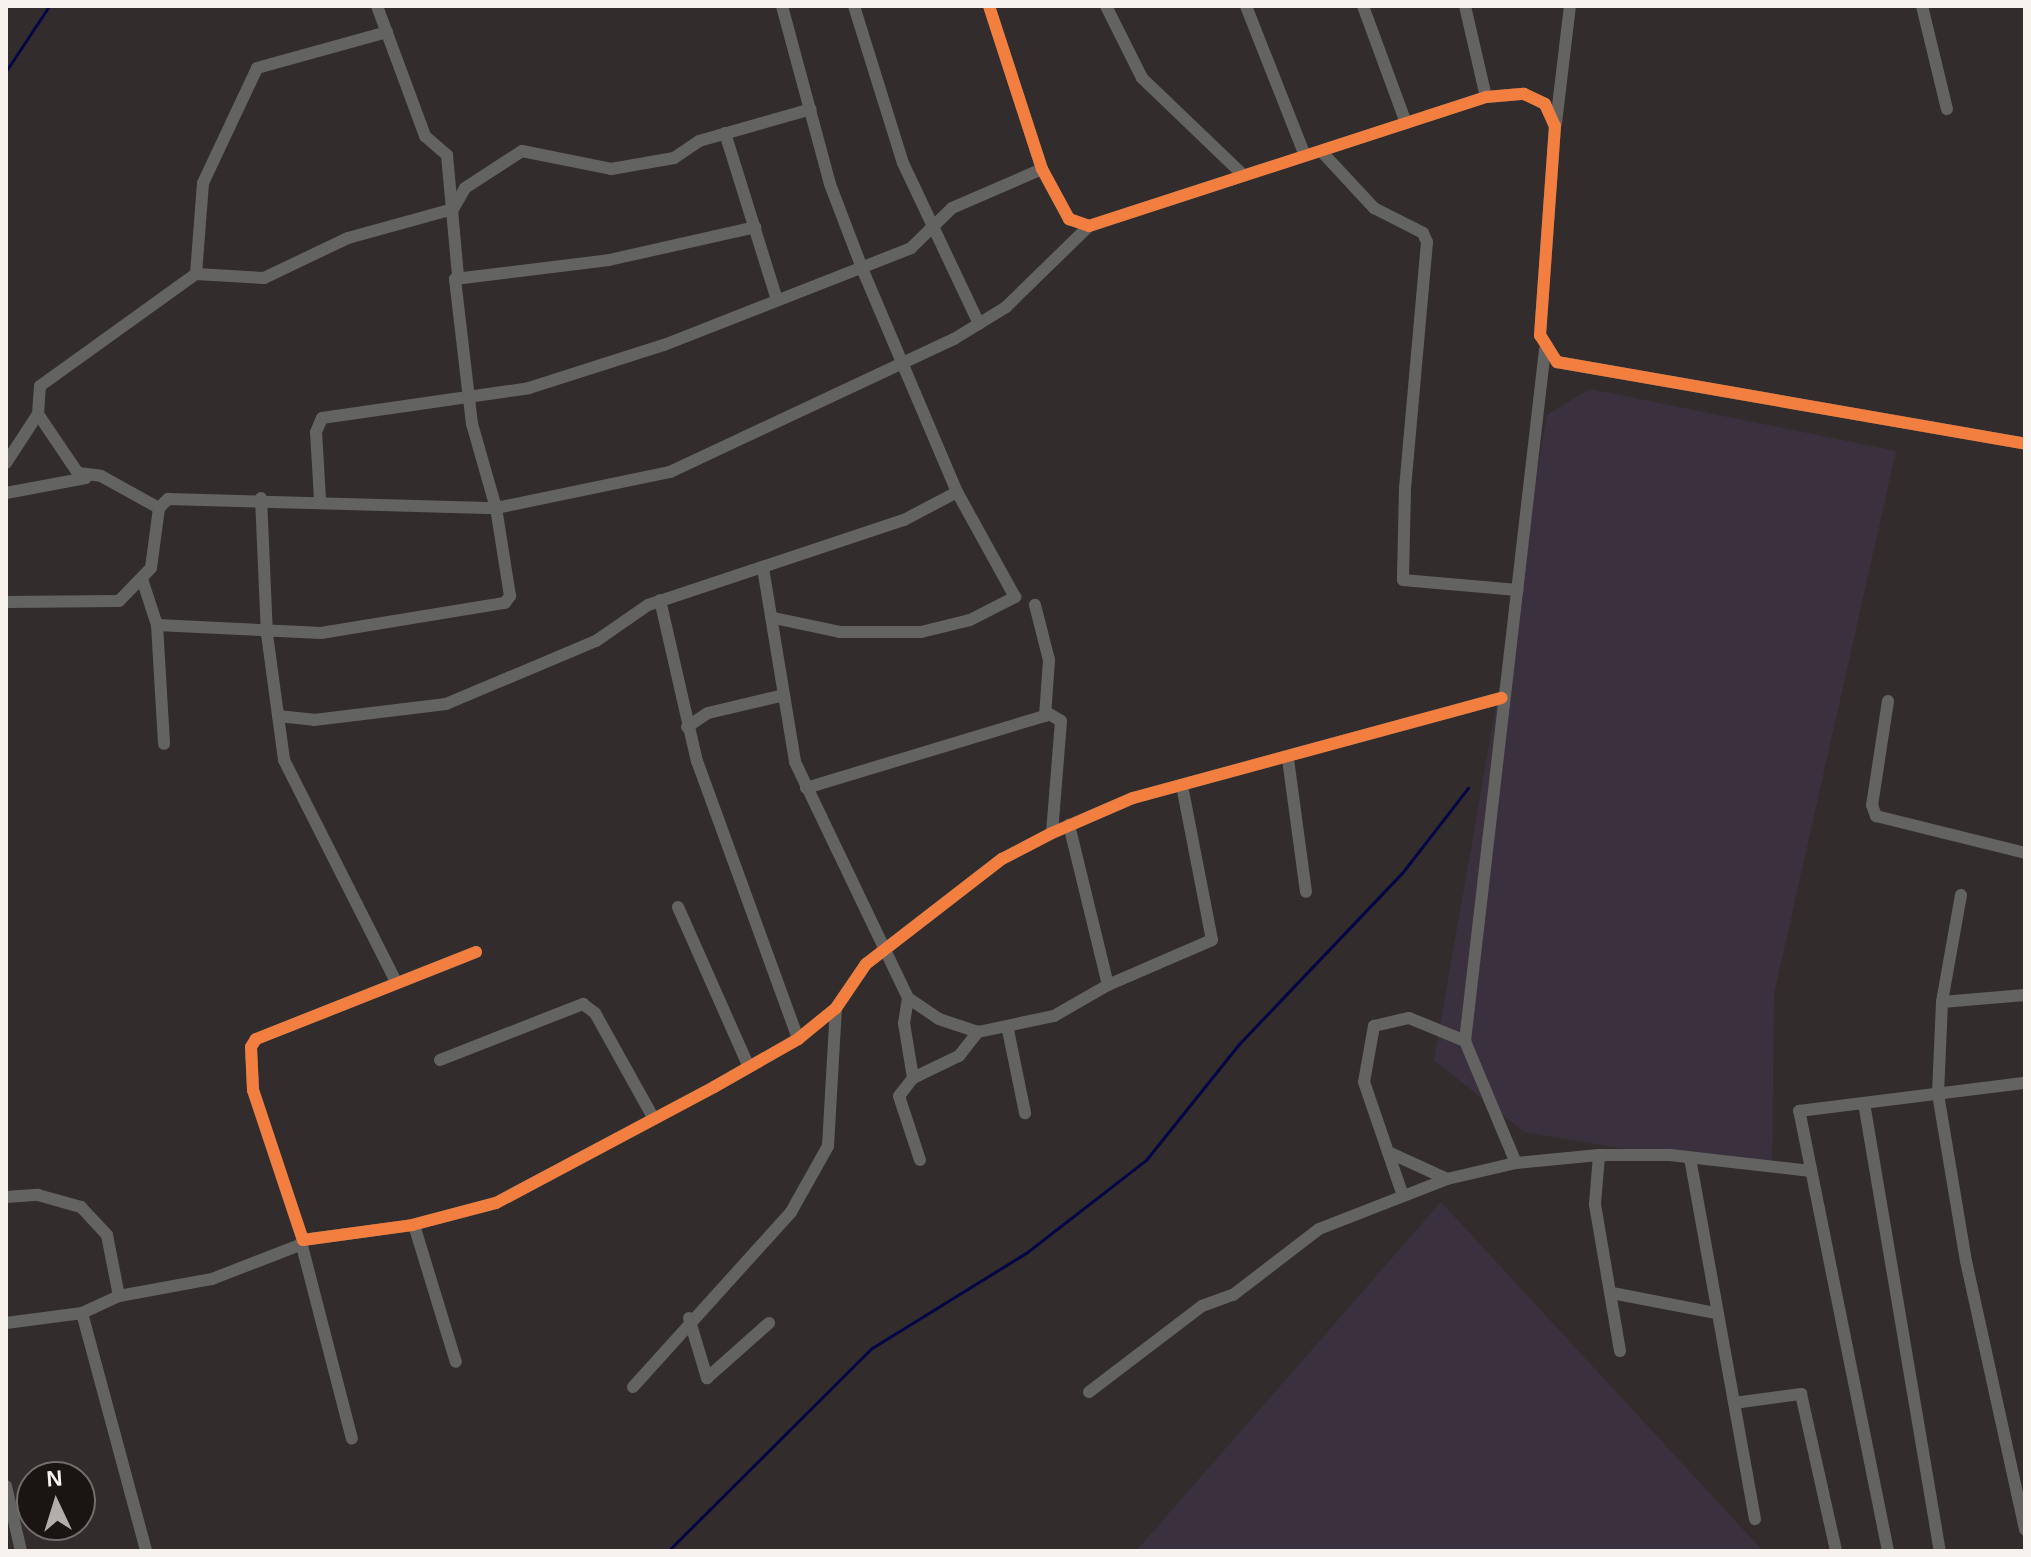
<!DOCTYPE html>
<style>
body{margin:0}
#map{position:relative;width:2031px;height:1557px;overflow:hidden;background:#322d2c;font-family:Helvetica,sans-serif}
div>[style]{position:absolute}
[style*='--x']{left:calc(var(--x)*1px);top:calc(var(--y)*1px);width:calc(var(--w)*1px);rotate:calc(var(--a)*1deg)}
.industrial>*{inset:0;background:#3b313e}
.stream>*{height:3px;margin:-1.5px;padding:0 1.5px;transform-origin:1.5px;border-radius:1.5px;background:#040545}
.minor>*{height:12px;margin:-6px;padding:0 6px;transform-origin:6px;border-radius:6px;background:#636462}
.cycleway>*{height:12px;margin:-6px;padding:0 6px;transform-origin:6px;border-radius:6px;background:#f27e40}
span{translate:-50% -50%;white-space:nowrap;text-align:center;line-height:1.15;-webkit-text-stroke:8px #1a1513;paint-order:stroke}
.frame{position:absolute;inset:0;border:8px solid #f8f2ef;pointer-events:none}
.north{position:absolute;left:16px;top:1461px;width:80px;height:80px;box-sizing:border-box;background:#1a1513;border:2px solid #736d6b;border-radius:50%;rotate:356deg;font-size:22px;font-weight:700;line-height:32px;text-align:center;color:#f8f2ef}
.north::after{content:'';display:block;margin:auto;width:28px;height:36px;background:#b3adab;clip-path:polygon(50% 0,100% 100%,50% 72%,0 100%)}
</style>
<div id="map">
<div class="industrial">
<div style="clip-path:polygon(1590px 389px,1896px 451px,1774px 994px,1772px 1173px,1524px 1132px,1434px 1060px,1547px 415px)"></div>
<div style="clip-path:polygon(1441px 1202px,1763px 1551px,1136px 1551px)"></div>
</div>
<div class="stream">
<div style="--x:6;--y:71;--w:78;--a:-56.5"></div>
<div style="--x:668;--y:1551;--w:288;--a:-44.9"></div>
<div style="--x:872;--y:1348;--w:181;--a:-31.7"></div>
<div style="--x:1026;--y:1253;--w:152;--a:-37.8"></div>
<div style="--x:1146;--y:1160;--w:149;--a:-51.3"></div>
<div style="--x:1239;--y:1044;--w:236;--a:-46.4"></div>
<div style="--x:1402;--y:873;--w:108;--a:-52.2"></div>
</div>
<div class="minor">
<div style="--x:377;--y:6;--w:139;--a:69.7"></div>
<div style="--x:425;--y:136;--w:29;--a:41"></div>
<div style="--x:447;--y:155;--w:121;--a:84.8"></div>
<div style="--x:854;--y:6;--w:164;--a:72.7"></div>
<div style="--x:903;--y:163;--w:178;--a:64.7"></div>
<div style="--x:989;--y:6;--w:171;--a:72"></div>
<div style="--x:1042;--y:169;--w:57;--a:61.6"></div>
<div style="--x:1069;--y:219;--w:21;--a:19"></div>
<div style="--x:1089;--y:226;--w:417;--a:-18"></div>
<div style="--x:1486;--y:97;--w:38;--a:-5"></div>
<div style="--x:1524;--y:94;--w:23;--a:25"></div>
<div style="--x:1545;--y:104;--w:24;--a:66"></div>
<div style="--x:1555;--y:126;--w:210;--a:94.1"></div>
<div style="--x:1540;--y:335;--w:32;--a:58"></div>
<div style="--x:1557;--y:362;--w:475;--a:9.9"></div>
<div style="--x:1106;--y:6;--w:80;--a:63.4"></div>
<div style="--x:1142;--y:78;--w:140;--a:43.8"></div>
<div style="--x:1246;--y:6;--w:161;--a:68.5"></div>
<div style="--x:1363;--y:6;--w:125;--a:69.8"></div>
<div style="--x:1465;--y:6;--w:93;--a:77"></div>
<div style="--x:1922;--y:6;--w:106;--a:76.4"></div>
<div style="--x:1556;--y:123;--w:118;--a:-83.2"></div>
<div style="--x:725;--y:133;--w:175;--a:72.7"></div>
<div style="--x:1321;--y:151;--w:78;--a:47.1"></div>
<div style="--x:1374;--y:208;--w:55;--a:27"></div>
<div style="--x:1423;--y:233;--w:10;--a:66"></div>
<div style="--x:1427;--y:242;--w:248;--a:95.1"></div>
<div style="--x:1405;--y:489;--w:91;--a:91.3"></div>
<div style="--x:1403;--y:580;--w:115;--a:5"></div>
<div style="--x:196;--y:274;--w:68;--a:3.4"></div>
<div style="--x:264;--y:278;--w:93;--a:-25.5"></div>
<div style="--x:348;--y:238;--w:109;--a:-15.4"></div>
<div style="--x:453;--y:209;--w:24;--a:-60"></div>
<div style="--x:465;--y:188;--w:68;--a:-33"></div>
<div style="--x:522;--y:151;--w:91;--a:11.4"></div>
<div style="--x:611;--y:169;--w:64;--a:-9.9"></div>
<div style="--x:674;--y:158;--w:30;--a:-34"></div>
<div style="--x:699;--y:141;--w:116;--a:-15.9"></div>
<div style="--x:38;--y:414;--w:71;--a:55.9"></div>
<div style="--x:78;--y:473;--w:23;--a:7"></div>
<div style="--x:101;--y:476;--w:66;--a:28.9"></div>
<div style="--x:6;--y:463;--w:59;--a:-56.9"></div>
<div style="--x:38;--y:414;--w:28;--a:-86"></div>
<div style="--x:40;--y:386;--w:192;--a:-35.7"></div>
<div style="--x:196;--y:274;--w:91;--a:-85.6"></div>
<div style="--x:203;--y:183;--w:127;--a:-64.8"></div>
<div style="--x:257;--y:68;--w:135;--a:-15.5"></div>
<div style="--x:6;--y:493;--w:81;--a:-10.6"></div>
<div style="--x:261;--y:498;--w:136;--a:87.5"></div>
<div style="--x:267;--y:634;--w:127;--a:82.3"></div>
<div style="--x:284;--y:760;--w:249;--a:63.2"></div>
<div style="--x:320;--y:499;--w:67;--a:-93.4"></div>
<div style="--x:316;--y:432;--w:15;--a:-67"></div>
<div style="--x:322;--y:418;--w:209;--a:-8.2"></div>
<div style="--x:529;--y:388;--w:142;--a:-17.7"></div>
<div style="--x:664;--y:345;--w:265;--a:-21.4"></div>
<div style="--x:911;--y:248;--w:57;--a:-44.3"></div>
<div style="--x:952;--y:208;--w:98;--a:-23.4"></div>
<div style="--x:763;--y:568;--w:197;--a:80.6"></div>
<div style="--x:795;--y:762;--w:262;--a:64.4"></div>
<div style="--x:908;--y:998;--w:37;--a:34"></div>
<div style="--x:939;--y:1019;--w:41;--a:18.4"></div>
<div style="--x:978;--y:1032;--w:78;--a:-11.9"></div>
<div style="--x:1054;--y:1016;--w:62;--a:-29.9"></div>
<div style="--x:1108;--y:985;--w:165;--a:-103.7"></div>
<div style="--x:142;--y:579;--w:48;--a:71.9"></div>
<div style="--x:157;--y:625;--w:119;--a:86.6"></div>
<div style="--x:660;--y:600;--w:165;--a:77.1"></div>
<div style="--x:697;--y:761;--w:296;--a:70"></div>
<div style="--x:6;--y:602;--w:113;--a:-0.5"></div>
<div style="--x:119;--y:601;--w:46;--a:-45.9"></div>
<div style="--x:151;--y:568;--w:61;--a:-82.4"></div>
<div style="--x:159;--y:508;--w:13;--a:-45"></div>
<div style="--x:168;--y:499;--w:328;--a:1.6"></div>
<div style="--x:496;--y:508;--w:178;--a:-11.7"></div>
<div style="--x:670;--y:472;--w:314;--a:-25.1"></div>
<div style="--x:954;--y:339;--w:61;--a:-31.6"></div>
<div style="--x:1006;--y:307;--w:116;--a:-44.3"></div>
<div style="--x:774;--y:618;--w:67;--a:12"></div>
<div style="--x:840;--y:632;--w:81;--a:0"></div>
<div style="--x:921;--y:632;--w:50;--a:-13.8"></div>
<div style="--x:970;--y:620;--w:51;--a:-27.1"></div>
<div style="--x:1015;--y:597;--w:120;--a:-118.9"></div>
<div style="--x:957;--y:492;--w:243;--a:-113"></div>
<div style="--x:862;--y:268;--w:90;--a:-110.9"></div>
<div style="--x:830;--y:184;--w:184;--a:-105.1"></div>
<div style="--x:157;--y:625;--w:164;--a:2.8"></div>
<div style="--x:321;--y:633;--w:186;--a:-9.3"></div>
<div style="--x:505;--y:603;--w:9;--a:-54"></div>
<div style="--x:510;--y:596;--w:89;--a:-99"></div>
<div style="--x:496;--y:508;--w:87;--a:-105.9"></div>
<div style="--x:472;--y:424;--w:146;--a:-96.7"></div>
<div style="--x:455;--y:279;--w:155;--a:-7"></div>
<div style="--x:609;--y:260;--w:150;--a:-12.7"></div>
<div style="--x:1888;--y:701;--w:105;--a:98.7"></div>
<div style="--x:1872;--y:805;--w:12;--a:70"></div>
<div style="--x:1876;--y:816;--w:154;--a:13.9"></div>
<div style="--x:1046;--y:712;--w:17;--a:31"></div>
<div style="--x:1061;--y:721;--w:112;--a:94.6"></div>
<div style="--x:278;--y:716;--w:36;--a:6"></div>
<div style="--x:314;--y:720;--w:133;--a:-6.9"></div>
<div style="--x:446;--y:704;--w:163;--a:-22.8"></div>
<div style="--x:596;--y:641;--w:63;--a:-34.7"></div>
<div style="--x:648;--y:605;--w:270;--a:-18.4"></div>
<div style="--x:904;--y:520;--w:60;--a:-27.8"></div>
<div style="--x:687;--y:727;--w:25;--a:-34"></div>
<div style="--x:708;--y:713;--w:78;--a:-13.3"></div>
<div style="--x:1288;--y:759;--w:134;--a:82.3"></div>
<div style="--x:806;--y:788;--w:250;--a:-16.8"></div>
<div style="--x:1045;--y:716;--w:56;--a:-85.9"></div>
<div style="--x:1049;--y:660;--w:57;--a:-104.3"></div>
<div style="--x:1961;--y:895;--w:109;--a:100.1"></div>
<div style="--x:1942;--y:1002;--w:92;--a:92.5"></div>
<div style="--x:1938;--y:1094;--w:169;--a:80.5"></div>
<div style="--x:1966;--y:1261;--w:275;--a:77.6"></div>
<div style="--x:678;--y:907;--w:175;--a:66.1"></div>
<div style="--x:476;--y:952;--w:237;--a:158.4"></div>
<div style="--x:256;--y:1039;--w:9;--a:122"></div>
<div style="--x:251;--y:1047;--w:43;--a:87.3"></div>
<div style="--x:253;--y:1090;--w:158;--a:71.6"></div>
<div style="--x:303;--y:1240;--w:110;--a:-7.8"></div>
<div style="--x:412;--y:1225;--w:87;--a:-14.7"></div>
<div style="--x:496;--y:1203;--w:247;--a:-28"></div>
<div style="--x:714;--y:1087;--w:97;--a:-29.7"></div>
<div style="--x:798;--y:1039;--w:49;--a:-39.2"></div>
<div style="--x:836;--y:1008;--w:53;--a:-55.7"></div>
<div style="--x:866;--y:964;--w:172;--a:-37.7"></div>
<div style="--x:1002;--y:859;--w:56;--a:-27.5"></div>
<div style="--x:1052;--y:833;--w:88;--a:-23.4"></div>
<div style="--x:1133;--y:798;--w:382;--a:-15.2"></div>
<div style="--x:1108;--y:985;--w:113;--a:-23.4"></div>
<div style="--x:1212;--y:940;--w:158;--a:-101"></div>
<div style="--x:908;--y:998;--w:25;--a:99"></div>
<div style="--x:904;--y:1023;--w:56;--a:80.7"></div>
<div style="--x:1942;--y:1002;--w:83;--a:-4.8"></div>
<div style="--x:1008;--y:1030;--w:85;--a:78.4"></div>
<div style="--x:440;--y:1060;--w:154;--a:-21.4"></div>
<div style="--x:583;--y:1004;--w:15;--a:37"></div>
<div style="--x:595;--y:1013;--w:121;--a:60.9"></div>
<div style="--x:1864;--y:1103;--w:454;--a:80.4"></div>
<div style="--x:1388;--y:1152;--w:65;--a:24.6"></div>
<div style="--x:1690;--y:1158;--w:367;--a:79.8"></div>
<div style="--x:920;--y:1160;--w:67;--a:-108.2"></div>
<div style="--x:899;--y:1096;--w:23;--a:-52"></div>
<div style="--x:913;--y:1078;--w:51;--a:-25.6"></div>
<div style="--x:959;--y:1056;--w:31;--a:-52"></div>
<div style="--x:1516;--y:1163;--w:132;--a:-112.7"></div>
<div style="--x:1465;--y:1041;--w:696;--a:-83.4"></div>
<div style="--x:1402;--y:1193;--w:117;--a:-108.9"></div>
<div style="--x:1364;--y:1082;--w:57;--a:-79.9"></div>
<div style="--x:1374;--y:1026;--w:36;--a:-13"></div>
<div style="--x:1409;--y:1018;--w:61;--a:22.3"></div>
<div style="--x:6;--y:1197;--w:32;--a:-4"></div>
<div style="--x:38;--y:1195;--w:45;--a:15.6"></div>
<div style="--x:81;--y:1207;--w:38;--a:47"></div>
<div style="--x:107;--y:1235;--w:62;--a:78.9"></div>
<div style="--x:414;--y:1225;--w:143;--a:73"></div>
<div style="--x:301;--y:1242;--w:203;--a:75.5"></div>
<div style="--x:1612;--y:1293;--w:106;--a:10.9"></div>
<div style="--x:82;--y:1313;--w:246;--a:74.9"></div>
<div style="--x:689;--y:1318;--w:63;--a:73.3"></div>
<div style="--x:707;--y:1378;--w:83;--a:-41.6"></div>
<div style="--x:6;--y:1323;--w:77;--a:-7.5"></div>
<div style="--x:82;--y:1313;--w:41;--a:-24.7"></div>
<div style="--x:119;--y:1296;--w:95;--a:-10.4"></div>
<div style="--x:212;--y:1279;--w:91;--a:-21.2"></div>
<div style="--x:1620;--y:1351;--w:149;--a:-99.7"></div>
<div style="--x:1595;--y:1204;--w:49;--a:-85.3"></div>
<div style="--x:1599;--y:1155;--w:71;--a:0"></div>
<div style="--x:1670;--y:1155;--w:142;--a:6.5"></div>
<div style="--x:633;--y:1387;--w:236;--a:-47.9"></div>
<div style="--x:791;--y:1212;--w:76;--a:-60.7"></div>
<div style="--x:828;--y:1146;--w:138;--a:-86.7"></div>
<div style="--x:1089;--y:1392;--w:142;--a:-37.3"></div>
<div style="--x:1202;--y:1306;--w:33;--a:-20"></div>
<div style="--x:1233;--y:1295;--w:108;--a:-37.5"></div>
<div style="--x:1319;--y:1229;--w:137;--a:-21.3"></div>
<div style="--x:1447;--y:1179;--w:71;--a:-13.1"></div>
<div style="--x:1516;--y:1163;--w:83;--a:-5.5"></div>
<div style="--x:1734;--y:1403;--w:68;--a:-7.7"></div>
<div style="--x:1801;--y:1394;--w:161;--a:77.4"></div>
<div style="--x:6;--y:1486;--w:67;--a:77"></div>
<div style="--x:1888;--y:1551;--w:449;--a:-101.4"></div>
<div style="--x:1799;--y:1111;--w:228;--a:-7.1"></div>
</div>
<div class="cycleway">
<div style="--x:989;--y:6;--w:171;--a:72"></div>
<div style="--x:1042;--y:169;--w:57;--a:61.6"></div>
<div style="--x:1069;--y:219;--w:21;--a:19"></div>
<div style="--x:1089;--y:226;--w:417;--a:-18"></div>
<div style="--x:1486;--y:97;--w:38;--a:-5"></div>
<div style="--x:1524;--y:94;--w:23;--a:25"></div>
<div style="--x:1545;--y:104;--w:24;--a:66"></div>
<div style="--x:1555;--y:126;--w:210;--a:94.1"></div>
<div style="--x:1540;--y:335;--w:32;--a:58"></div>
<div style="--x:1557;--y:362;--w:475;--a:9.9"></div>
<div style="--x:476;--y:952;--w:237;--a:158.4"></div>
<div style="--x:256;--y:1039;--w:9;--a:122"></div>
<div style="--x:251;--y:1047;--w:43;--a:87.3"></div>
<div style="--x:253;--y:1090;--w:158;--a:71.6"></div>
<div style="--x:303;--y:1240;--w:110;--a:-7.8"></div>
<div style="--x:412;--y:1225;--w:87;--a:-14.7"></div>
<div style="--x:496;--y:1203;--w:247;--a:-28"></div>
<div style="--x:714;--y:1087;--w:97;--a:-29.7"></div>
<div style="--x:798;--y:1039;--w:49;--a:-39.2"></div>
<div style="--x:836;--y:1008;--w:53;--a:-55.7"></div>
<div style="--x:866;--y:964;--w:172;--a:-37.7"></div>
<div style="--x:1002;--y:859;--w:56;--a:-27.5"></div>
<div style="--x:1052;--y:833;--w:88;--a:-23.4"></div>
<div style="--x:1133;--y:798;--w:382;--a:-15.2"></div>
</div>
<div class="frame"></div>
<div class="north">N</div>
</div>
